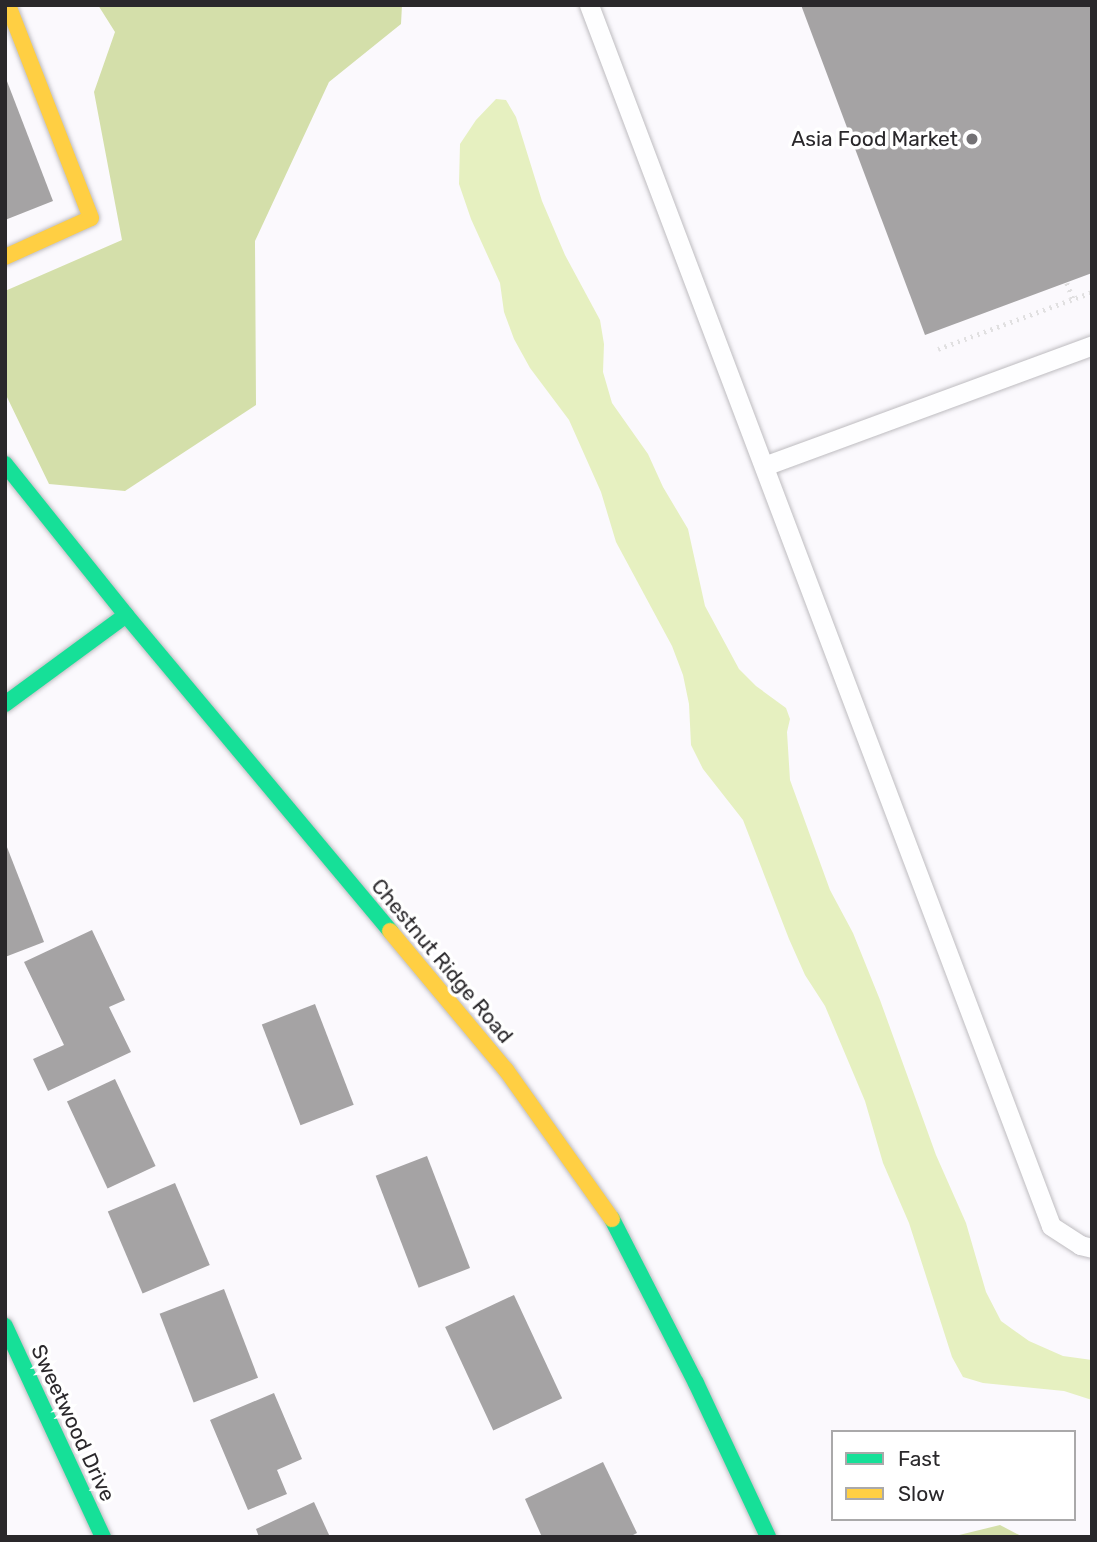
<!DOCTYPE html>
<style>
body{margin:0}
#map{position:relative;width:1097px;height:1542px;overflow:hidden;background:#fbf9fd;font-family:Rubik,sans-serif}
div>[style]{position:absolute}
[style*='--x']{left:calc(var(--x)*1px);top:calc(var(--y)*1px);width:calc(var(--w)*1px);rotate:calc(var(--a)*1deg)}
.green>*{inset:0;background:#e6f0c0}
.forest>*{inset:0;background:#d4dfaa}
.building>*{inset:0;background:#a5a3a4;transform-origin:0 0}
.path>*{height:4.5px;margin-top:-2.25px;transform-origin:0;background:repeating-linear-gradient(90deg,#e1e0e1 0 2px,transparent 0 7px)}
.roads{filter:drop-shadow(0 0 2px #bebcc0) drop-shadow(0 0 2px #bebcc0)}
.lane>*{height:19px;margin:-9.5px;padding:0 9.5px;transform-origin:9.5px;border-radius:9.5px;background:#fefeff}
.fast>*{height:16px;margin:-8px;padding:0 8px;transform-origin:8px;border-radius:8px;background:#16e098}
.slow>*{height:16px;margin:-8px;padding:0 8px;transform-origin:8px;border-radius:8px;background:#ffcf43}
.dots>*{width:19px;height:19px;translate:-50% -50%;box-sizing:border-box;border:4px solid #fff;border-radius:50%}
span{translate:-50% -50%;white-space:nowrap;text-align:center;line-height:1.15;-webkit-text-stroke:7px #fff;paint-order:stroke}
.poi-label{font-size:21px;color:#2a282b}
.right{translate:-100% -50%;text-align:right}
.street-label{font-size:21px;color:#2a282b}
.frame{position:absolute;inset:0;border:7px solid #2a282b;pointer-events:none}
.legend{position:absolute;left:831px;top:1430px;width:245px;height:91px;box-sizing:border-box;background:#fff;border:2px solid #aaa9aa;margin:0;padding:9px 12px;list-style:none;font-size:21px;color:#2a282b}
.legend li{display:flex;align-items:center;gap:14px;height:35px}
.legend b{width:35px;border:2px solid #aaa9aa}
</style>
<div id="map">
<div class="green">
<div style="clip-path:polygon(496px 99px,506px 100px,516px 117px,542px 201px,565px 255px,600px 320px,604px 344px,603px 372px,612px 403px,648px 454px,663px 487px,688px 529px,705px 606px,739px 669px,756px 686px,786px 708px,790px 719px,787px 732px,790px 780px,830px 890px,853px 933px,880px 1000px,936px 1155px,966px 1223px,986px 1292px,1001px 1321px,1029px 1341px,1063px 1356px,1092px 1360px,1092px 1400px,1064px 1391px,983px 1383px,963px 1377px,952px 1357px,909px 1223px,883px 1163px,865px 1101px,825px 1006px,805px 975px,789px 939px,743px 820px,703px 769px,691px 745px,689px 704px,683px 675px,672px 646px,616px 542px,601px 492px,569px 420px,530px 368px,514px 339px,504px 312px,500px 283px,471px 219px,459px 184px,460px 144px,476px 120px)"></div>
</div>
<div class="forest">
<div style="clip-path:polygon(98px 5px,402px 5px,401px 24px,329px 82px,255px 241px,256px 405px,125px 491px,49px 484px,5px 393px,5px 291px,122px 240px,94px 92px,115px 32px)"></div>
<div style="clip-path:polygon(1000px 1525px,1023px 1537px,951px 1537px)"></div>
</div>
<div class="building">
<div style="clip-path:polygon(801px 5px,1092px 5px,1092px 273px,925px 335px)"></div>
<div style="clip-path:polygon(5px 76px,53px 201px,5px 220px)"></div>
<div style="clip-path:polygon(5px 842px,44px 942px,5px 957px)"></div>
<div style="clip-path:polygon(92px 930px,125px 1000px,109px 1007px,131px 1052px,48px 1091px,33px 1059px,64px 1045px,24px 962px)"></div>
<div style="left:315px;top:1004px;width:108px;height:57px;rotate:69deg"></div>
<div style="left:115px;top:1079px;width:96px;height:53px;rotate:65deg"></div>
<div style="left:427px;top:1156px;width:120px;height:55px;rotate:69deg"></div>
<div style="left:175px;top:1183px;width:89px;height:73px;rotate:67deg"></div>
<div style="left:224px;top:1289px;width:95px;height:69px;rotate:69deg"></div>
<div style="left:514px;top:1295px;width:114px;height:76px;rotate:65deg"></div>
<div style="clip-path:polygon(274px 1393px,302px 1459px,277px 1470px,287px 1494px,248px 1510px,210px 1420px)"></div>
<div style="clip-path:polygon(603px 1462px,637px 1533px,629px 1537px,542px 1537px,525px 1499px)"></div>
<div style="clip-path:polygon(314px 1502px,330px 1537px,259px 1537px,256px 1529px)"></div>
</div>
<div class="path">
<div style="--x:1067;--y:283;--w:17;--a:69"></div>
<div style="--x:938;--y:349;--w:164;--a:-20.3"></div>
</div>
<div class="roads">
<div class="lane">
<div style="--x:589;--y:5;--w:1305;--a:69.27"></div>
<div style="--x:1051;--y:1226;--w:35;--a:33"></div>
<div style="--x:1080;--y:1245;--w:12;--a:14"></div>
<div style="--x:764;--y:466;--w:350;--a:-20.2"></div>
</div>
<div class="fast">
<div style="--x:5;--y:464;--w:193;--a:51.3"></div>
<div style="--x:126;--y:615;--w:412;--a:50.1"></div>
<div style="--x:5;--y:704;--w:150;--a:-36.3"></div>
<div style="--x:612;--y:1219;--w:184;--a:62.9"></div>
<div style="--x:696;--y:1383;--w:170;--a:64.9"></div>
<div style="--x:5;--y:1326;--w:233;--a:65.1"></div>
</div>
<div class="slow">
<div style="--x:5;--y:257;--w:94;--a:-24.4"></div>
<div style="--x:91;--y:218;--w:229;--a:-111.3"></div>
<div style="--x:390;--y:931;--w:181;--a:50.2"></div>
<div style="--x:506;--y:1070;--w:183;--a:54.6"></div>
</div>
</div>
<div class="dots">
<div style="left:972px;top:139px;background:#737174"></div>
</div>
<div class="poi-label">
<span class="right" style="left:958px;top:139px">Asia Food Market</span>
</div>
<div class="street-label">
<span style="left:442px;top:961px;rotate:50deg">Chestnut Ridge Road</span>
<span style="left:73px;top:1423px;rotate:65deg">Sweetwood Drive</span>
</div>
<div class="frame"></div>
<ul class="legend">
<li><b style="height:9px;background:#16e098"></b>Fast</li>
<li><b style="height:9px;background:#ffcf43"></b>Slow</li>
</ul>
</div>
